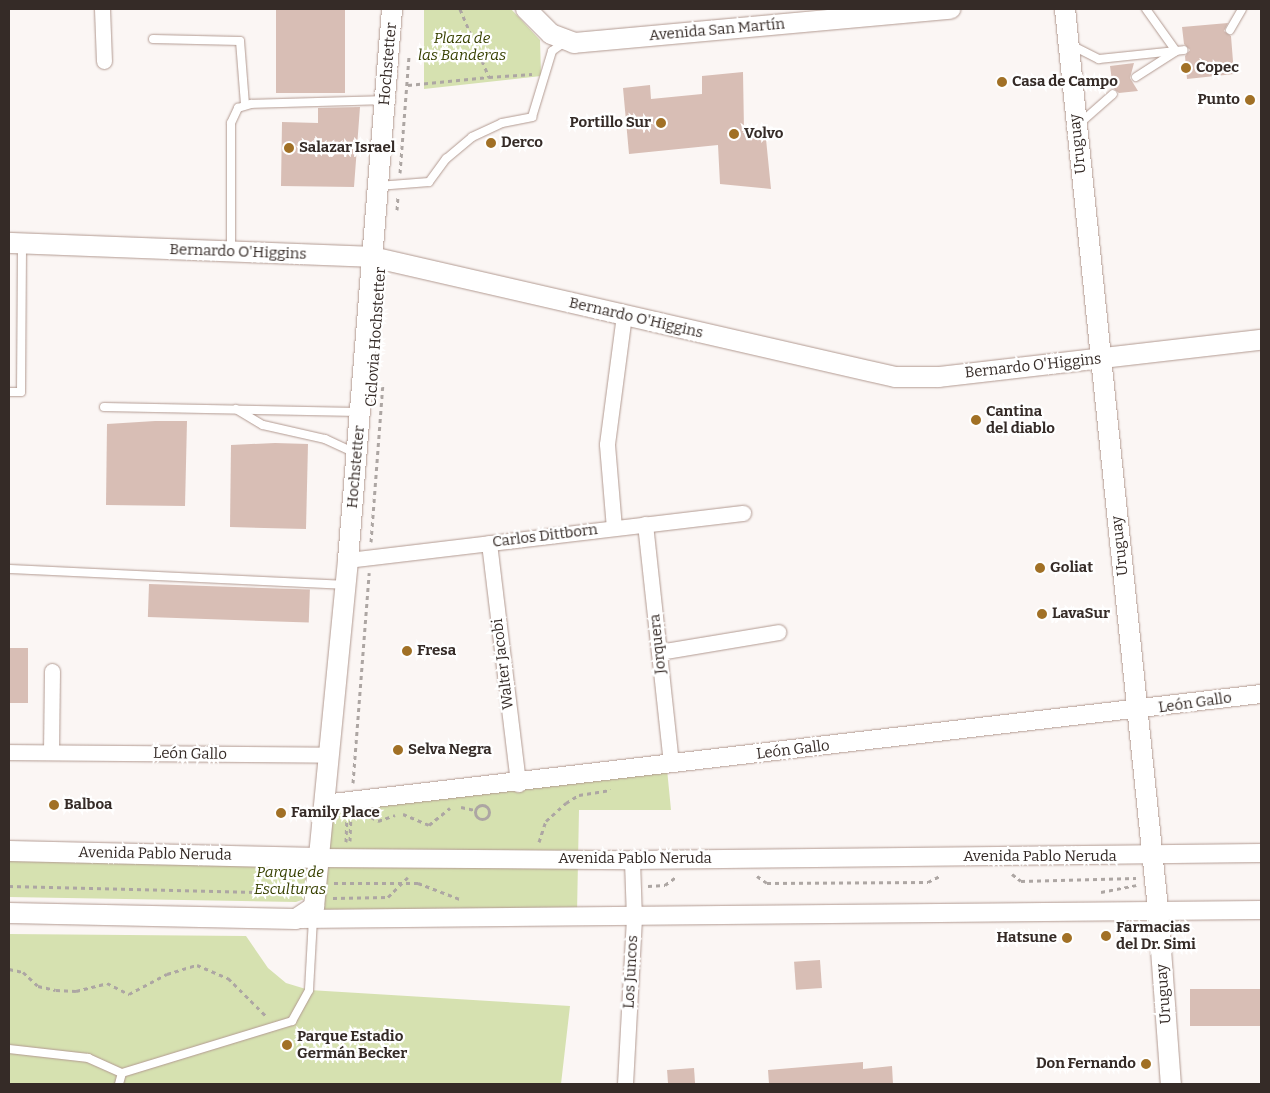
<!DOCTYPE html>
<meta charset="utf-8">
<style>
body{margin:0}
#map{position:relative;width:1270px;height:1093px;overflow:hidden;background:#fbf6f4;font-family:Bitter,serif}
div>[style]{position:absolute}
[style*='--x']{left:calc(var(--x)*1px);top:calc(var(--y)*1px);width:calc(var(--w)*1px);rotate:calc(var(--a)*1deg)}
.green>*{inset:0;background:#d6e1b0}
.building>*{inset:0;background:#d8beb5;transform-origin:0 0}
.path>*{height:3px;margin-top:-1.5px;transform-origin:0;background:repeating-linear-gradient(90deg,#ada6a3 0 4px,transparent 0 8px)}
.path>.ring{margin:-1.5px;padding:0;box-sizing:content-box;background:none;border:3px solid #ada6a3;border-radius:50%}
.roads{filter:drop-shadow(0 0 1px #b29a91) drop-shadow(0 0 1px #b29a91)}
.service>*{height:8px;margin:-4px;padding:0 4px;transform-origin:4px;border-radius:4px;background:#fff}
.minor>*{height:15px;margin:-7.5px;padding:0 7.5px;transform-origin:7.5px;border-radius:7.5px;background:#fff}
.tertiary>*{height:18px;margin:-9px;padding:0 9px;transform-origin:9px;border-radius:9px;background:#fff}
.secondary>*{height:20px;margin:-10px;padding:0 10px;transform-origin:10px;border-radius:10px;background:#fff}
.dots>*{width:14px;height:14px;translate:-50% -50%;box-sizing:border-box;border:2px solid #fff;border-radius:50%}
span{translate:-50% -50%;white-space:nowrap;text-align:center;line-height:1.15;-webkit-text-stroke:4.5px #fff;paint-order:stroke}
.street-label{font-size:15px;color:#352b27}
.park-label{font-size:15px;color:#384101;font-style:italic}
.poi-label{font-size:15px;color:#352b27;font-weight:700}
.left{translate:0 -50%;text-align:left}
.right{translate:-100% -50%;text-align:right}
.frame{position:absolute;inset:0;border:10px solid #352b27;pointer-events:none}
</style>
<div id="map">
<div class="green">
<div style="clip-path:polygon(424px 9px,511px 9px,540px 40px,541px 76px,424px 89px)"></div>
<div style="clip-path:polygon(667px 769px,671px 810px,579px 810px,577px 913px,318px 915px,331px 809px)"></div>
<div style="clip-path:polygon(9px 857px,304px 860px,313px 868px,310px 897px,296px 902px,9px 897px)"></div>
<div style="clip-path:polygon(9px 934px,246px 936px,268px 968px,286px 983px,309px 990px,570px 1006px,561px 1084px,9px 1084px)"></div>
</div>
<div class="building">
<div style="left:276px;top:9px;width:69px;height:84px"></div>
<div style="clip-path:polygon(1228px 23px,1224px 31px,1231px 36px,1234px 74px,1187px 79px,1185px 56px,1190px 50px,1184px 44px,1182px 27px)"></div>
<div style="clip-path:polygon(1134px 63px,1130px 78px,1138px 91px,1119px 93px,1113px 88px,1110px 66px)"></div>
<div style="clip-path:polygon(743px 72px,744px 130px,765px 129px,771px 189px,720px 184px,718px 145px,629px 154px,623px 88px,650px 85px,651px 99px,702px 94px,702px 76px)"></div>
<div style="clip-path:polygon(360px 107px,354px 187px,281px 186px,282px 122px,318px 123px,318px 108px)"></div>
<div style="clip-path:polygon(155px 421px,187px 421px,185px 506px,106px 505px,107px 424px)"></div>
<div style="clip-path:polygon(275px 443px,308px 444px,306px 529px,230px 527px,231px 445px)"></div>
<div style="left:149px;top:584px;width:161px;height:33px;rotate:2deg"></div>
<div style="left:9px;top:648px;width:19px;height:55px"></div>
<div style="left:820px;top:960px;width:28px;height:26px;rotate:86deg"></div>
<div style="left:1261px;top:989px;width:37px;height:71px;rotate:90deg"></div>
<div style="clip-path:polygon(863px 1062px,863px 1069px,892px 1066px,893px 1084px,769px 1084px,768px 1070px)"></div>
<div style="left:694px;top:1068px;width:16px;height:27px;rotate:86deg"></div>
</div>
<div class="path">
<div style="--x:460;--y:9;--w:74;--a:66.9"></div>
<div style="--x:489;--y:77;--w:43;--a:-4"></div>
<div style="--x:408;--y:85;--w:81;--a:-5.6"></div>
<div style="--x:400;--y:173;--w:116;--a:-85.6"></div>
<div style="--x:397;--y:210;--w:14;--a:-86"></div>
<div style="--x:371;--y:542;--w:159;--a:-85.7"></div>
<div style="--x:353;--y:783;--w:211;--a:-85.6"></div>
<div class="ring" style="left:475px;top:805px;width:11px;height:11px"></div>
<div style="--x:461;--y:807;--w:14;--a:12"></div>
<div style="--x:403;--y:814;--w:28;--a:23"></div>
<div style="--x:429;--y:825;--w:27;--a:-39"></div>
<div style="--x:371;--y:817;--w:8;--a:30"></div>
<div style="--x:378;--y:821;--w:18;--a:-19"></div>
<div style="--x:350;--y:841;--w:24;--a:-88"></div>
<div style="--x:346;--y:842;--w:24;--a:-88"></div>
<div style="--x:539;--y:842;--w:22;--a:-72"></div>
<div style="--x:546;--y:821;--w:27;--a:-42"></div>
<div style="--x:566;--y:803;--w:15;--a:-32"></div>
<div style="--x:579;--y:795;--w:32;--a:-9"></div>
<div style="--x:1012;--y:874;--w:11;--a:38"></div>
<div style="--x:1021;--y:881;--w:115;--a:-1.5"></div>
<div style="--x:757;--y:876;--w:12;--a:35"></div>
<div style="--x:767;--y:883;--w:161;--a:-0.4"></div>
<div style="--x:928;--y:882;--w:13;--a:-27"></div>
<div style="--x:334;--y:883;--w:84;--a:0"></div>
<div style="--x:418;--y:883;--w:45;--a:20.9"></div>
<div style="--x:9;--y:886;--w:288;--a:1.4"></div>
<div style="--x:648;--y:886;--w:17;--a:-3"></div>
<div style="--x:665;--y:885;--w:14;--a:-36"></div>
<div style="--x:1101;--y:892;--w:36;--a:-11"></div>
<div style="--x:333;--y:898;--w:55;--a:-1"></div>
<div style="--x:388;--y:897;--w:28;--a:-45"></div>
<div style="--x:9;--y:969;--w:14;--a:12"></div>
<div style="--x:23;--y:972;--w:21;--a:43"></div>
<div style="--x:38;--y:986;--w:18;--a:13"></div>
<div style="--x:56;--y:990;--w:20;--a:3"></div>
<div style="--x:76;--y:991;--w:32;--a:-14"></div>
<div style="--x:107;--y:983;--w:25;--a:27"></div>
<div style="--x:129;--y:994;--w:43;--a:-27.8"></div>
<div style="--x:167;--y:974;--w:31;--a:-17"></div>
<div style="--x:197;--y:965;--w:34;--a:23"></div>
<div style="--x:228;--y:978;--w:54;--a:45"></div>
</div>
<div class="roads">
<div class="service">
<div style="--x:1146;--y:9;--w:52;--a:54.5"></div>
<div style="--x:1230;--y:30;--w:24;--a:-60"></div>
<div style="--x:153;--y:39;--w:87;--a:1.3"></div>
<div style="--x:240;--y:41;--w:64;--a:85.5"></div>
<div style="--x:1073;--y:46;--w:29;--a:27"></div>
<div style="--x:1099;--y:59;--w:85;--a:-6"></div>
<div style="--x:1136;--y:77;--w:46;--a:-32.7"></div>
<div style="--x:1079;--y:124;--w:45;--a:-41.4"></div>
<div style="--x:378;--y:186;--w:51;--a:-4.5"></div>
<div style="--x:429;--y:182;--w:29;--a:-54"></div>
<div style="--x:446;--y:159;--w:34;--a:-40"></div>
<div style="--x:472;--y:137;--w:33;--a:-25"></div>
<div style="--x:502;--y:123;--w:31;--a:-11"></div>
<div style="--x:532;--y:117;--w:69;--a:-73.1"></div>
<div style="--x:552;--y:51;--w:16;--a:-35"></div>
<div style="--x:231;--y:250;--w:127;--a:-90"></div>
<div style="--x:231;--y:123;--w:17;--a:-65"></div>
<div style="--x:238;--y:108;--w:14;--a:-17"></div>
<div style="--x:251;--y:104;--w:133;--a:-1.7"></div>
<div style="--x:9;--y:392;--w:12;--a:0"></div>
<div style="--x:21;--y:392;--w:148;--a:-89.6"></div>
<div style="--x:104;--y:407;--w:254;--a:1.1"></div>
<div style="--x:236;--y:409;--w:31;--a:31"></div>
<div style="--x:263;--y:425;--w:64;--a:12.7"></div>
<div style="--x:325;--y:439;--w:33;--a:25"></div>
<div style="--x:9;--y:569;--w:335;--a:2.7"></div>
<div style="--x:9;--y:1049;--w:80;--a:6.5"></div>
<div style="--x:88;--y:1058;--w:37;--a:24"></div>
<div style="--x:119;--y:1084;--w:11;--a:-75"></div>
<div style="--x:122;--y:1073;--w:178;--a:-17"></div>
<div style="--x:292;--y:1021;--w:35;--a:-61"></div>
<div style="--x:309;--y:990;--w:71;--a:-86.8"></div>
</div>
<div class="minor">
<div style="--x:102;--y:9;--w:52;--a:87.8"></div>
<div style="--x:645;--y:524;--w:241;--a:83.8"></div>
<div style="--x:614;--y:528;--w:84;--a:-94.8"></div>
<div style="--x:607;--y:444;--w:131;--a:-82.5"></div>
<div style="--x:489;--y:543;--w:243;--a:83.1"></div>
<div style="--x:348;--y:560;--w:398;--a:-6.8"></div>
<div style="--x:659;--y:652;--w:121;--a:-9.5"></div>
<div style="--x:9;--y:752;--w:320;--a:0.5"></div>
<div style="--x:51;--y:752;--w:81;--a:-89.3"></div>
<div style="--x:625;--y:1084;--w:166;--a:-86.9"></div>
<div style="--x:634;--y:918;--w:58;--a:-92"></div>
</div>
<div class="tertiary">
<div style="--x:324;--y:804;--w:943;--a:-6.7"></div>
<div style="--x:319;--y:858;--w:313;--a:0.4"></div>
<div style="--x:632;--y:860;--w:629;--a:-0.64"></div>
<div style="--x:300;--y:919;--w:961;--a:-0.54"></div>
</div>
<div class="secondary">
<div style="--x:526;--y:9;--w:35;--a:45"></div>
<div style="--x:551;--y:34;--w:25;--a:21"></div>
<div style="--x:574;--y:43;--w:378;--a:-5.2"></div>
<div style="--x:1065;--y:9;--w:905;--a:84.1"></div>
<div style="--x:1158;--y:909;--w:175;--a:85.8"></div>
<div style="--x:9;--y:243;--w:363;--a:2.2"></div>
<div style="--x:372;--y:257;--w:537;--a:12.92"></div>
<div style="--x:895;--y:377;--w:44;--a:0"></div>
<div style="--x:939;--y:377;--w:324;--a:-6.6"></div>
<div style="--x:9;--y:851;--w:310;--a:1.3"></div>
<div style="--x:9;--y:913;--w:287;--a:1.2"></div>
<div style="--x:296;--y:919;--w:22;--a:-34"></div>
<div style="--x:314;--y:907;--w:349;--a:-84.4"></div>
<div style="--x:348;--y:560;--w:553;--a:-85.43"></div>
</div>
</div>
<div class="dots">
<div style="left:1186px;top:68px;background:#a17025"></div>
<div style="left:1002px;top:82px;background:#a17025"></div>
<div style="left:1250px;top:100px;background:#a17025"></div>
<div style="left:661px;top:123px;background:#a17025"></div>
<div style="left:734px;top:134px;background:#a17025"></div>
<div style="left:491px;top:143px;background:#a17025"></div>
<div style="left:289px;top:148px;background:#a17025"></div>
<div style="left:976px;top:420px;background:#a17025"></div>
<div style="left:1040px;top:568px;background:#a17025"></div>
<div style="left:1042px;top:614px;background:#a17025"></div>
<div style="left:407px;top:651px;background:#a17025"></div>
<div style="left:398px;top:750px;background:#a17025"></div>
<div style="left:54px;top:805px;background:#a17025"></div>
<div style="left:281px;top:813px;background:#a17025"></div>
<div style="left:1106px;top:936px;background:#a17025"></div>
<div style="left:1067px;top:938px;background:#a17025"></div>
<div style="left:287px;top:1045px;background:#a17025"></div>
<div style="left:1146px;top:1064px;background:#a17025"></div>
</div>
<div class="street-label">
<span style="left:717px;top:30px;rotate:-5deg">Avenida San Martín</span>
<span style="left:388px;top:64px;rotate:-85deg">Hochstetter</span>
<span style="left:1078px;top:144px;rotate:-96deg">Uruguay</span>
<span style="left:238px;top:252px;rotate:2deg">Bernardo O'Higgins</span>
<span style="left:636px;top:318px;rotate:13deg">Bernardo O'Higgins</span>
<span style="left:376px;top:337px;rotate:-86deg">Ciclovia Hochstetter</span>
<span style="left:1033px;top:366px;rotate:-6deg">Bernardo O'Higgins</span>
<span style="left:356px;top:467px;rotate:-85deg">Hochstetter</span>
<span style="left:545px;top:536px;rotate:-7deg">Carlos Dittborn</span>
<span style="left:1120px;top:546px;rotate:-96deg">Uruguay</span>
<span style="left:658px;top:644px;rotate:-96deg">Jorquera</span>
<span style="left:503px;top:664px;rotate:-97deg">Walter Jacobi</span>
<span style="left:1195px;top:703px;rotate:-8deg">León Gallo</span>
<span style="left:793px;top:750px;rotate:-7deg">León Gallo</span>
<span style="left:190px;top:754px;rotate:1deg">León Gallo</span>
<span style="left:155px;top:854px;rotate:1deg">Avenida Pablo Neruda</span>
<span style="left:1040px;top:857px">Avenida Pablo Neruda</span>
<span style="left:635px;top:859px">Avenida Pablo Neruda</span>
<span style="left:631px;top:972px;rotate:-87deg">Los Juncos</span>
<span style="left:1164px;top:994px;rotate:-94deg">Uruguay</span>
</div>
<div class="park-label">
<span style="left:462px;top:47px">Plaza de<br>las Banderas</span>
<span style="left:290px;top:881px">Parque de<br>Esculturas</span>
</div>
<div class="poi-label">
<span class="left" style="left:1196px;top:68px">Copec</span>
<span class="left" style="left:1012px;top:82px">Casa de Campo</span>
<span class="right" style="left:1240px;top:100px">Punto</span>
<span class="right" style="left:651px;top:123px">Portillo Sur</span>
<span class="left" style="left:744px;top:134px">Volvo</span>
<span class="left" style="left:501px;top:143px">Derco</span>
<span class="left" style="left:299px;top:148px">Salazar Israel</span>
<span class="left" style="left:986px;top:420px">Cantina<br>del diablo</span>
<span class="left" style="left:1050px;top:568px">Goliat</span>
<span class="left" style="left:1052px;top:614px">LavaSur</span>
<span class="left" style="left:417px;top:651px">Fresa</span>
<span class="left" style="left:408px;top:750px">Selva Negra</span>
<span class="left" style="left:64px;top:805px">Balboa</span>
<span class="left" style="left:291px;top:813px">Family Place</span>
<span class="left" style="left:1116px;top:936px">Farmacias<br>del Dr. Simi</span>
<span class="right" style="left:1057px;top:938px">Hatsune</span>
<span class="left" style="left:297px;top:1045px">Parque Estadio<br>Germán Becker</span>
<span class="right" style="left:1136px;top:1064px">Don Fernando</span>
</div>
<div class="frame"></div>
</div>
